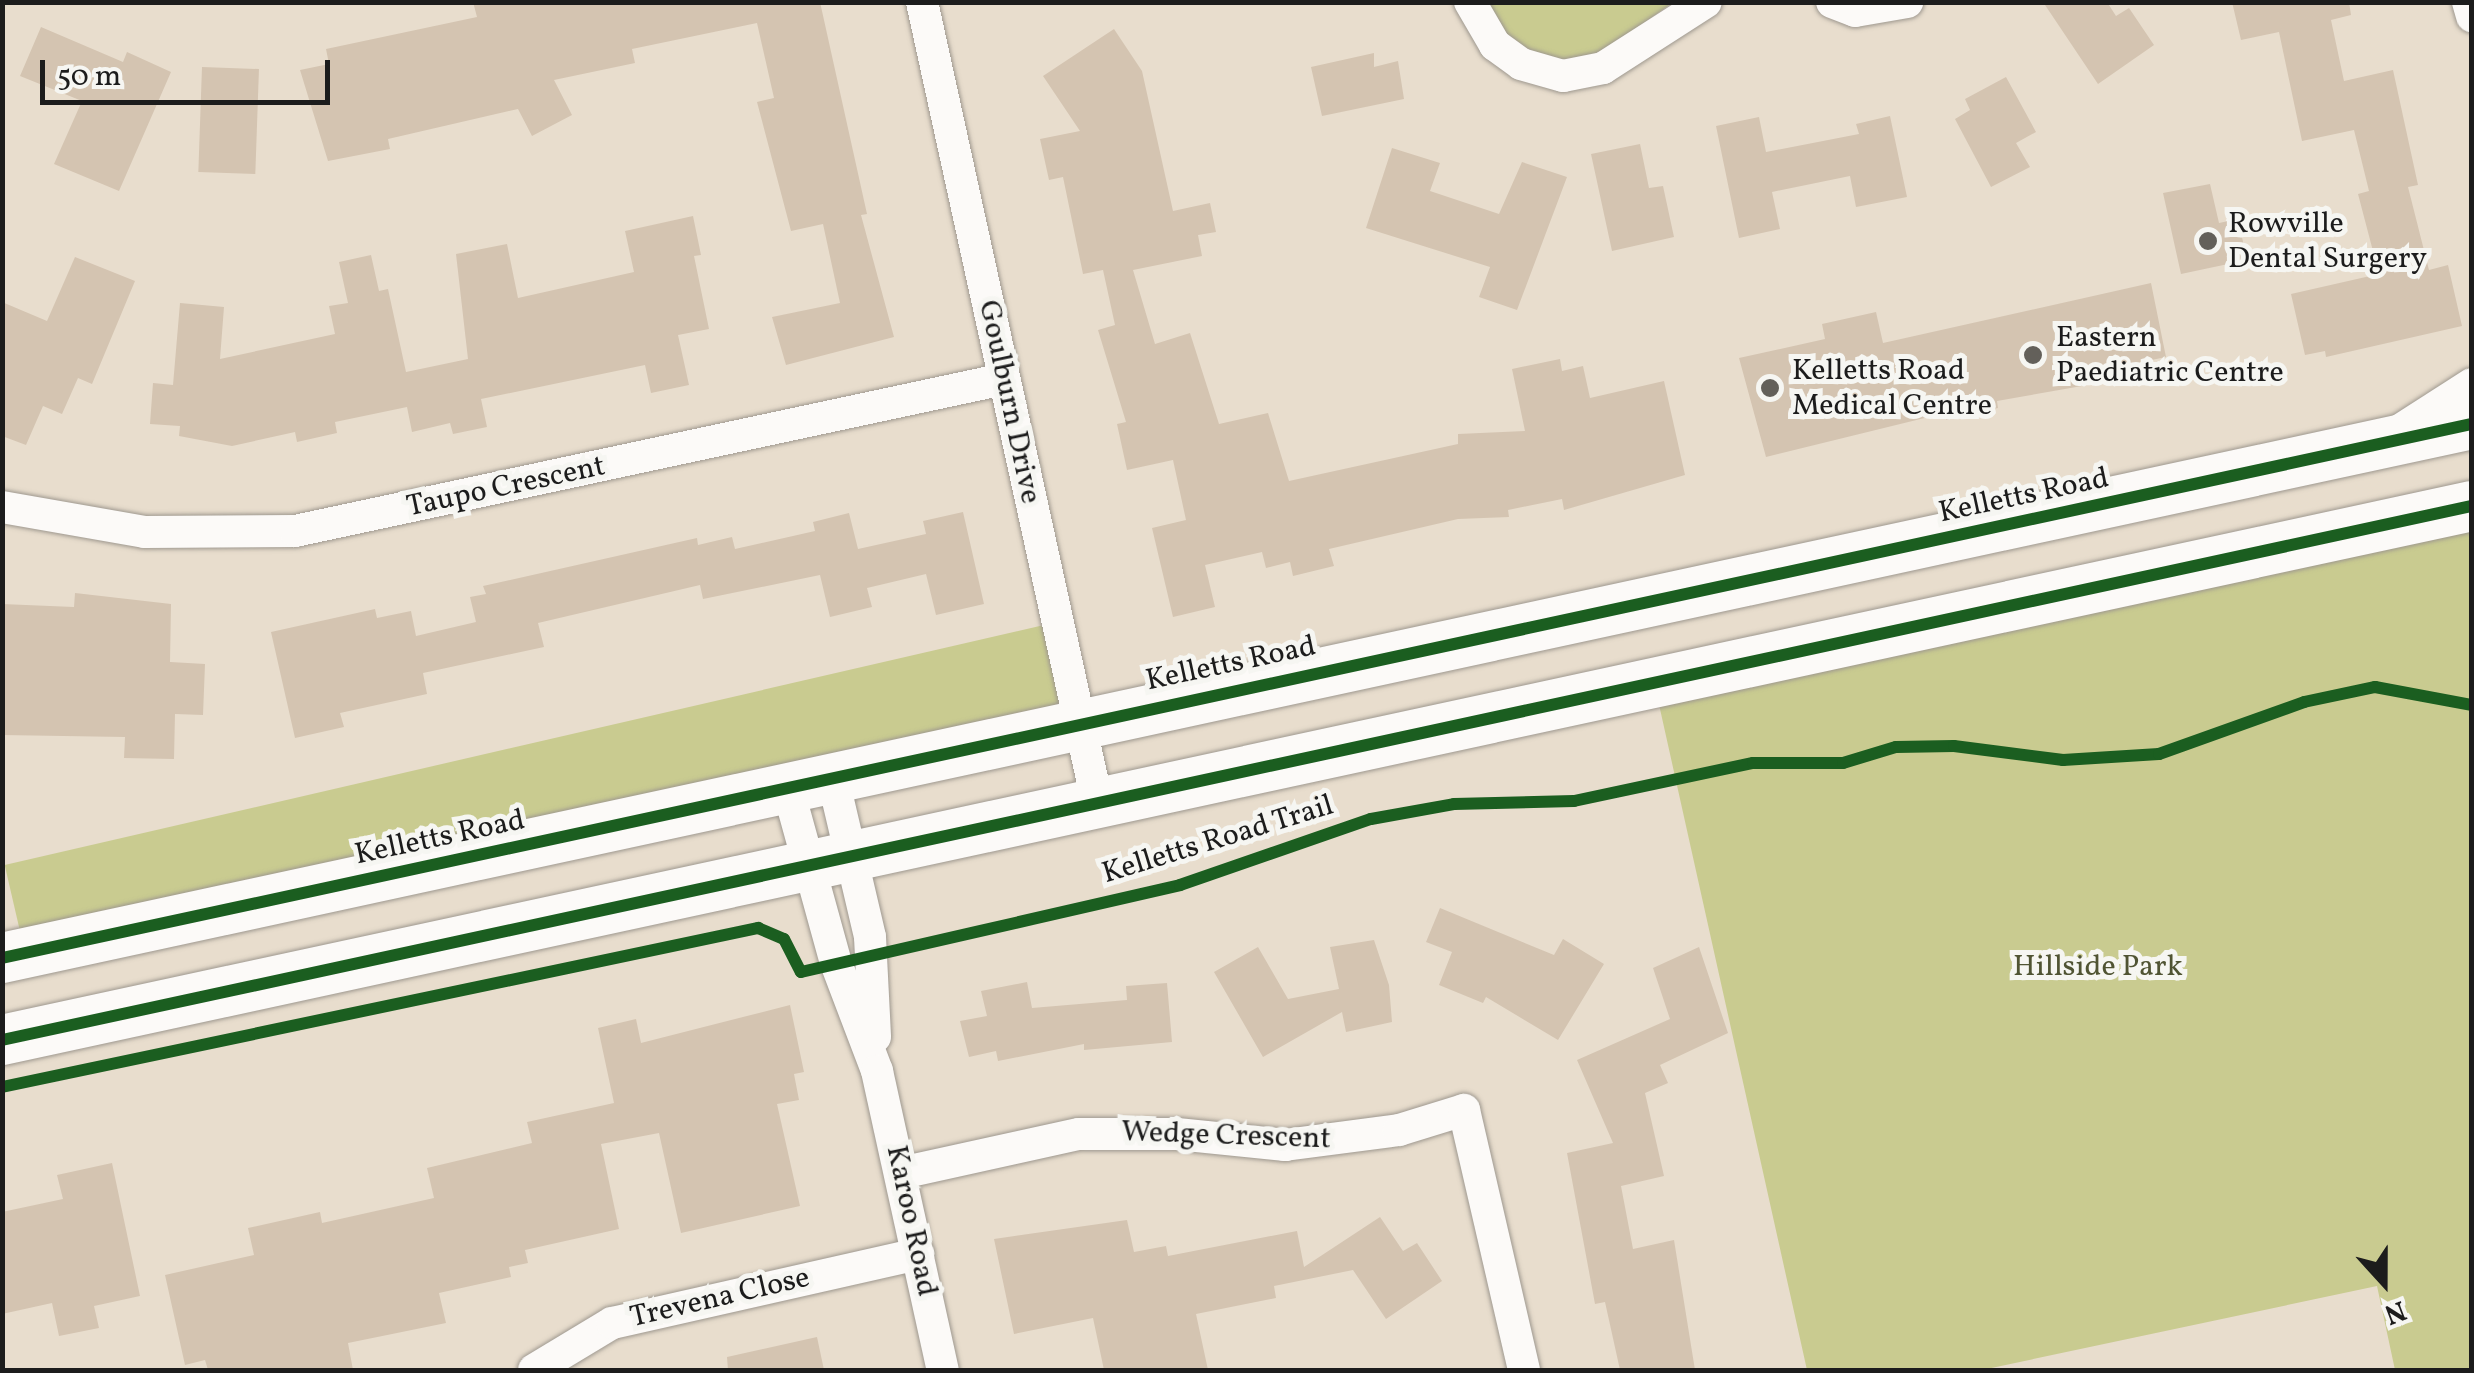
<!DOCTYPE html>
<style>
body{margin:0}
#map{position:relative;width:2474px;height:1373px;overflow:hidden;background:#e8ddcd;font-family:Vollkorn,serif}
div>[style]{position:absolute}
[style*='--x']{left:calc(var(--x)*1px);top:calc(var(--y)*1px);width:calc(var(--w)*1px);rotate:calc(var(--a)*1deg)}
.green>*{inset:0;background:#c9cb90;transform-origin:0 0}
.building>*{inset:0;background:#d4c4b1;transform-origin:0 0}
.roads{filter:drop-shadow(0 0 2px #9e988f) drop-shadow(0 0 2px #9e988f)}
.minor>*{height:32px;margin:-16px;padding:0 16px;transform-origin:16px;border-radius:16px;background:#fcfaf8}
.primary>*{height:50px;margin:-25px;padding:0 25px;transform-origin:25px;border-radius:25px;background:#fcfaf8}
.cycleway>*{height:12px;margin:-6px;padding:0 6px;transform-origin:6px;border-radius:6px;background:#1b5e20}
.dots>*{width:28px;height:28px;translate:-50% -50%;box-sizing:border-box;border:5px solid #f6f6f2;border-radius:50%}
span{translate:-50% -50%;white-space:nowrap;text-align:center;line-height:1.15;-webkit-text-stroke:10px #f6f6f2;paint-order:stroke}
.poi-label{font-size:30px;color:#1c1c1c}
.left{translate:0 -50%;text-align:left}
.street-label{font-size:30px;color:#1c1c1c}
.park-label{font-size:30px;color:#505433}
.frame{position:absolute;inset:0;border:5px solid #1c1c1c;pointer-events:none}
.north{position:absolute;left:2334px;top:1233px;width:100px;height:100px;-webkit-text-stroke:8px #f6f6f2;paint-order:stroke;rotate:159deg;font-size:28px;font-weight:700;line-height:40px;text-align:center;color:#1c1c1c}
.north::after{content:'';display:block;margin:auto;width:35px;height:45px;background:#1c1c1c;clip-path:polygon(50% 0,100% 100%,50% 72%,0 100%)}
.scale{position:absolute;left:40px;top:60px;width:290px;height:45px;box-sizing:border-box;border:5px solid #1c1c1c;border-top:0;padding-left:12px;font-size:30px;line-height:35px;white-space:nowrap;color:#1c1c1c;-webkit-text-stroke:8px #f6f6f2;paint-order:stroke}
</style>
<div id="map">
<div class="green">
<div style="clip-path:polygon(1483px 3px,1672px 3px,1596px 57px,1550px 60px,1510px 41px)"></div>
<div style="clip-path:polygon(2471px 506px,2471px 1370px,2395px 1370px,2377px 1286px,1982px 1370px,1807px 1370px,1654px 682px)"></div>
<div style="left:1057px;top:622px;width:101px;height:1080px;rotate:77deg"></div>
</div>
<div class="building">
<div style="clip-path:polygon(473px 2px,820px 2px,867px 214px,861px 215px,894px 337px,786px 365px,772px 317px,840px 303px,823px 224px,791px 231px,757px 102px,774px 98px,757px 23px,632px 49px,635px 63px,554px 80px,572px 115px,532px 136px,518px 109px,388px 139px,390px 149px,328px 161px,300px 70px,329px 64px,326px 49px,477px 17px)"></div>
<div style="clip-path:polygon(2043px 2px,2107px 2px,2116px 16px,2129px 8px,2154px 45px,2098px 84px)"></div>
<div style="clip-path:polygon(2232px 2px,2349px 2px,2351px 15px,2331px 20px,2344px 81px,2393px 70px,2418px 185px,2408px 187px,2429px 270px,2448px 265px,2462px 326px,2326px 357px,2325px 351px,2305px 355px,2291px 294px,2379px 274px,2358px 194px,2369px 191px,2354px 130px,2302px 141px,2279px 32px,2241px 40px)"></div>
<div style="clip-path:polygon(41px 27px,123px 62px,127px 52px,171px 72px,119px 191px,54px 164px,82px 101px,20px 76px)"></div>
<div style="clip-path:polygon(1114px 29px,1142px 71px,1173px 211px,1210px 203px,1216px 232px,1198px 235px,1202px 256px,1133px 270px,1155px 344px,1190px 333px,1219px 424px,1268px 413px,1289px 481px,1458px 444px,1458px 434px,1525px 431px,1512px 369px,1560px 359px,1562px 371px,1583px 366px,1590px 398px,1664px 381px,1685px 475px,1564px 510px,1562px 499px,1508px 510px,1509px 517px,1458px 519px,1329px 549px,1334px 566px,1293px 576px,1290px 562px,1266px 568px,1262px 552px,1205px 565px,1215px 607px,1173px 617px,1152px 528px,1186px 520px,1173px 460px,1127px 470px,1117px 424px,1126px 422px,1098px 330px,1115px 325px,1103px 270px,1083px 274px,1063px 177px,1049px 180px,1040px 139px,1080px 131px,1043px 76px)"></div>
<div style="clip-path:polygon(1374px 53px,1374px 67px,1398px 61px,1404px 99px,1322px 116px,1311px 67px)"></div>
<div style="left:202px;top:67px;width:57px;height:105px;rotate:2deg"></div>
<div style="clip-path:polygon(2006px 77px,2036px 132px,2016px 143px,2030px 167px,1991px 187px,1955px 119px,1970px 110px,1965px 99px)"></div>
<div style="clip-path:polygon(1890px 116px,1907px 197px,1856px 207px,1850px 176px,1772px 192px,1780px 229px,1739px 238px,1716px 126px,1759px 117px,1766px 152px,1859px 134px,1856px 124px)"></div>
<div style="clip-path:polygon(1640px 144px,1649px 188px,1663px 186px,1674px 237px,1612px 251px,1591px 154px)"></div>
<div style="clip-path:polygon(1392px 148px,1440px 163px,1430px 191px,1499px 214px,1522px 162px,1567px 177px,1517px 310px,1479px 297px,1490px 267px,1366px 228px)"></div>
<div style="clip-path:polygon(2210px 184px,2219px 223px,2238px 219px,2247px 260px,2181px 274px,2163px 193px)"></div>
<div style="clip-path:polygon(693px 216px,701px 255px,694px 256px,709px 329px,678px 335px,689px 385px,651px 393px,645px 365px,481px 399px,487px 427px,453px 434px,450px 423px,412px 432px,407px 407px,335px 422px,337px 433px,297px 442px,295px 432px,232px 446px,179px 436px,180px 426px,150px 424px,153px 383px,173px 385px,180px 303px,224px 307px,220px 359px,335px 334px,329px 306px,348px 303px,339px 262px,371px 255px,379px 291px,388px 289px,406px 372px,468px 359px,456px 254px,507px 244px,518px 298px,634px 272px,625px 231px)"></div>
<div style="clip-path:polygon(75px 257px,135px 281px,92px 384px,78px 378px,62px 414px,43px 406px,26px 445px,2px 436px,2px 302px,47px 321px)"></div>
<div style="clip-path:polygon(2151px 283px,2166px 357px,2137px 363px,2139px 376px,1997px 401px,1998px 408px,1946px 420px,1945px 413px,1766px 457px,1739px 358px,1825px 339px,1822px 324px,1876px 312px,1883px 343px)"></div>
<div style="clip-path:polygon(963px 512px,984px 604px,936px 615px,926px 574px,867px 588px,872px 607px,830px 617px,820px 575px,703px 599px,700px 585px,538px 623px,544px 647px,423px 673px,427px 694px,340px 713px,344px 727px,295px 738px,271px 632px,375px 609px,377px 618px,411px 611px,416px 636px,476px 622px,470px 597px,486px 594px,483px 586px,697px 538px,698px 545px,732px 537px,735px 549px,815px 531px,813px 522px,849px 513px,858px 549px,926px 534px,923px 521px)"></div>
<div style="clip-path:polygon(75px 593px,171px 604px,170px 662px,205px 664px,203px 715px,175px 714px,174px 759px,124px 758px,125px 737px,2px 735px,2px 604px,74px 607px)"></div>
<div style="clip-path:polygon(1440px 908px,1554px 955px,1563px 939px,1604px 964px,1558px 1040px,1486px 997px,1483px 1003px,1439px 985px,1452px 952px,1426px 942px)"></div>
<div style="clip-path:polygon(1374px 940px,1389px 985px,1392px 1022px,1346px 1032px,1342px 1012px,1263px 1057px,1214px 972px,1258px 947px,1288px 999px,1339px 989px,1330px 947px)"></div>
<div style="clip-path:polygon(1699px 947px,1728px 1033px,1660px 1065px,1668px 1083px,1645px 1093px,1664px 1176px,1621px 1186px,1633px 1249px,1674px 1240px,1695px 1370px,1620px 1370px,1605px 1302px,1595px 1304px,1567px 1153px,1613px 1143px,1577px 1060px,1670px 1019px,1653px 968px)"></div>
<div style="clip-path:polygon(1027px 982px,1032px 1008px,1127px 1000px,1126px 986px,1167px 983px,1172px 1042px,1084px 1050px,1084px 1044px,998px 1061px,996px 1051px,969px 1057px,960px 1021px,987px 1016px,981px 991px)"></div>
<div style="clip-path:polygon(790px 1005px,804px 1072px,794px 1074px,799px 1100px,777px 1104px,800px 1206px,681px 1233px,659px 1133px,601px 1144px,619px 1229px,525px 1250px,528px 1263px,509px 1267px,511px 1277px,439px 1293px,446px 1323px,348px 1343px,353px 1370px,208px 1370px,205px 1360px,185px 1365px,165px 1275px,254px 1255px,248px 1228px,320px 1212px,322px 1223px,434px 1198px,427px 1168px,532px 1143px,527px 1122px,614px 1103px,598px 1028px,636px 1019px,641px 1043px)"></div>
<div style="clip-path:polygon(112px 1163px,140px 1296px,94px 1306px,99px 1328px,59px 1336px,52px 1303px,2px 1314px,2px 1212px,63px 1199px,57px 1175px)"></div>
<div style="clip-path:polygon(1380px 1217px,1403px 1251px,1417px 1243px,1442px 1281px,1386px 1319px,1353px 1270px,1274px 1286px,1276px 1298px,1196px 1314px,1208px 1370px,1104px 1370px,1093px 1318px,1014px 1334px,994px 1239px,1127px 1220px,1134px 1252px,1166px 1246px,1168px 1256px,1297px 1231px,1304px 1267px)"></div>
<div style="clip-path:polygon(817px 1337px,824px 1370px,728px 1370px,727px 1357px)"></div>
</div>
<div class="roads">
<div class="minor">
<div style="--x:922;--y:2;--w:818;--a:77.65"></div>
<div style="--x:1470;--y:2;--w:50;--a:59.8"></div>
<div style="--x:1495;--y:45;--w:32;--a:36"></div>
<div style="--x:1521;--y:64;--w:44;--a:15.9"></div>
<div style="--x:1563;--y:76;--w:41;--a:-11.3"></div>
<div style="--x:1603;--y:68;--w:122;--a:-32.7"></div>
<div style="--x:1832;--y:2;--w:25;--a:21"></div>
<div style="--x:1855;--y:11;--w:53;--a:-9.8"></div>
<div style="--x:2468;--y:2;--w:15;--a:74"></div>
<div style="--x:2400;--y:430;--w:85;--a:-32.6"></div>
<div style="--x:2;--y:507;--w:145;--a:9.9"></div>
<div style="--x:145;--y:532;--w:150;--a:-0.4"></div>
<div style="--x:295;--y:531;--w:725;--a:-12.1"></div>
<div style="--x:833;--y:779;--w:162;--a:76.8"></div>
<div style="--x:870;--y:937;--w:100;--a:87.1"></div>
<div style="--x:788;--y:789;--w:180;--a:74.6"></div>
<div style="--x:836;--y:963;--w:116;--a:69.2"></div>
<div style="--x:877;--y:1071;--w:306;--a:77.6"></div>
<div style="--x:901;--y:1173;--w:182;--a:-12.4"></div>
<div style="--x:1079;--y:1134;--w:98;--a:0"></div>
<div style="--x:1177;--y:1134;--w:109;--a:5.8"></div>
<div style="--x:1285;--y:1145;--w:115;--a:-7.5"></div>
<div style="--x:1399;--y:1130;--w:68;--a:-17.1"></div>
<div style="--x:1464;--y:1110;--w:267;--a:77"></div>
<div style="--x:534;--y:1370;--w:91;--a:-31.1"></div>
<div style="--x:612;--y:1323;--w:314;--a:-12.7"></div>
</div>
<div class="primary">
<div style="--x:2;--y:958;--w:2527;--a:-12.2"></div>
<div style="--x:2;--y:1040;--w:2527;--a:-12.2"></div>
</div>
</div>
<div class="cycleway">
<div style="--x:2;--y:958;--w:2527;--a:-12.2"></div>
<div style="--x:2;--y:1040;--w:2527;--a:-12.2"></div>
<div style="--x:2;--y:1087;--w:773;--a:-11.88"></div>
<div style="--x:758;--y:928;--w:28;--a:23"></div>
<div style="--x:784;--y:939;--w:37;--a:63"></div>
<div style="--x:801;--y:972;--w:389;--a:-12.9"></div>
<div style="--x:1180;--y:885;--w:202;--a:-19.1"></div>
<div style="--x:1371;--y:819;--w:84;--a:-10.2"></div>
<div style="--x:1454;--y:804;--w:120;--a:-1.4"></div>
<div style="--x:1574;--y:801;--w:183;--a:-12"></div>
<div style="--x:1753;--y:763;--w:90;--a:0"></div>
<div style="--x:1843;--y:763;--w:55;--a:-16.8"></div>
<div style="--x:1896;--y:747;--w:58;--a:-1"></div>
<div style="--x:1954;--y:746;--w:110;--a:7.3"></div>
<div style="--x:2063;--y:760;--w:96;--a:-3.6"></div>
<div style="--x:2159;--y:754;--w:154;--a:-19.7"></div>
<div style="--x:2304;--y:702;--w:73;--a:-11.9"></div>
<div style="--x:2375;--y:687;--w:99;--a:10.5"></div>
</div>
<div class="dots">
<div style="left:2208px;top:241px;background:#63605a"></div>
<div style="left:2033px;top:355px;background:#63605a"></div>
<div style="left:1770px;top:388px;background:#63605a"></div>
</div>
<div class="poi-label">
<span class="left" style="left:2228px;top:241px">Rowville<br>Dental Surgery</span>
<span class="left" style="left:2056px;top:355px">Eastern<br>Paediatric Centre</span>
<span class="left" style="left:1792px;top:388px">Kelletts Road<br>Medical Centre</span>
</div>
<div class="street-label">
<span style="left:1009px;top:402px;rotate:78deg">Goulburn Drive</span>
<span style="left:506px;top:487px;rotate:-12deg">Taupo Crescent</span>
<span style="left:2024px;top:496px;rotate:-12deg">Kelletts Road</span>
<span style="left:1231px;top:664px;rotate:-12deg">Kelletts Road</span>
<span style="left:440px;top:838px;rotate:-12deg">Kelletts Road</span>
<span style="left:1218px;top:840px;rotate:-17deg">Kelletts Road Trail</span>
<span style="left:1226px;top:1136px;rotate:2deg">Wedge Crescent</span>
<span style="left:911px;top:1221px;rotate:78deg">Karoo Road</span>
<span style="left:720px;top:1298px;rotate:-13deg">Trevena Close</span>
</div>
<div class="park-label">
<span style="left:2098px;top:967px">Hillside Park</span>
</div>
<div class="frame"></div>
<div class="north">N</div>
<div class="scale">50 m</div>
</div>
